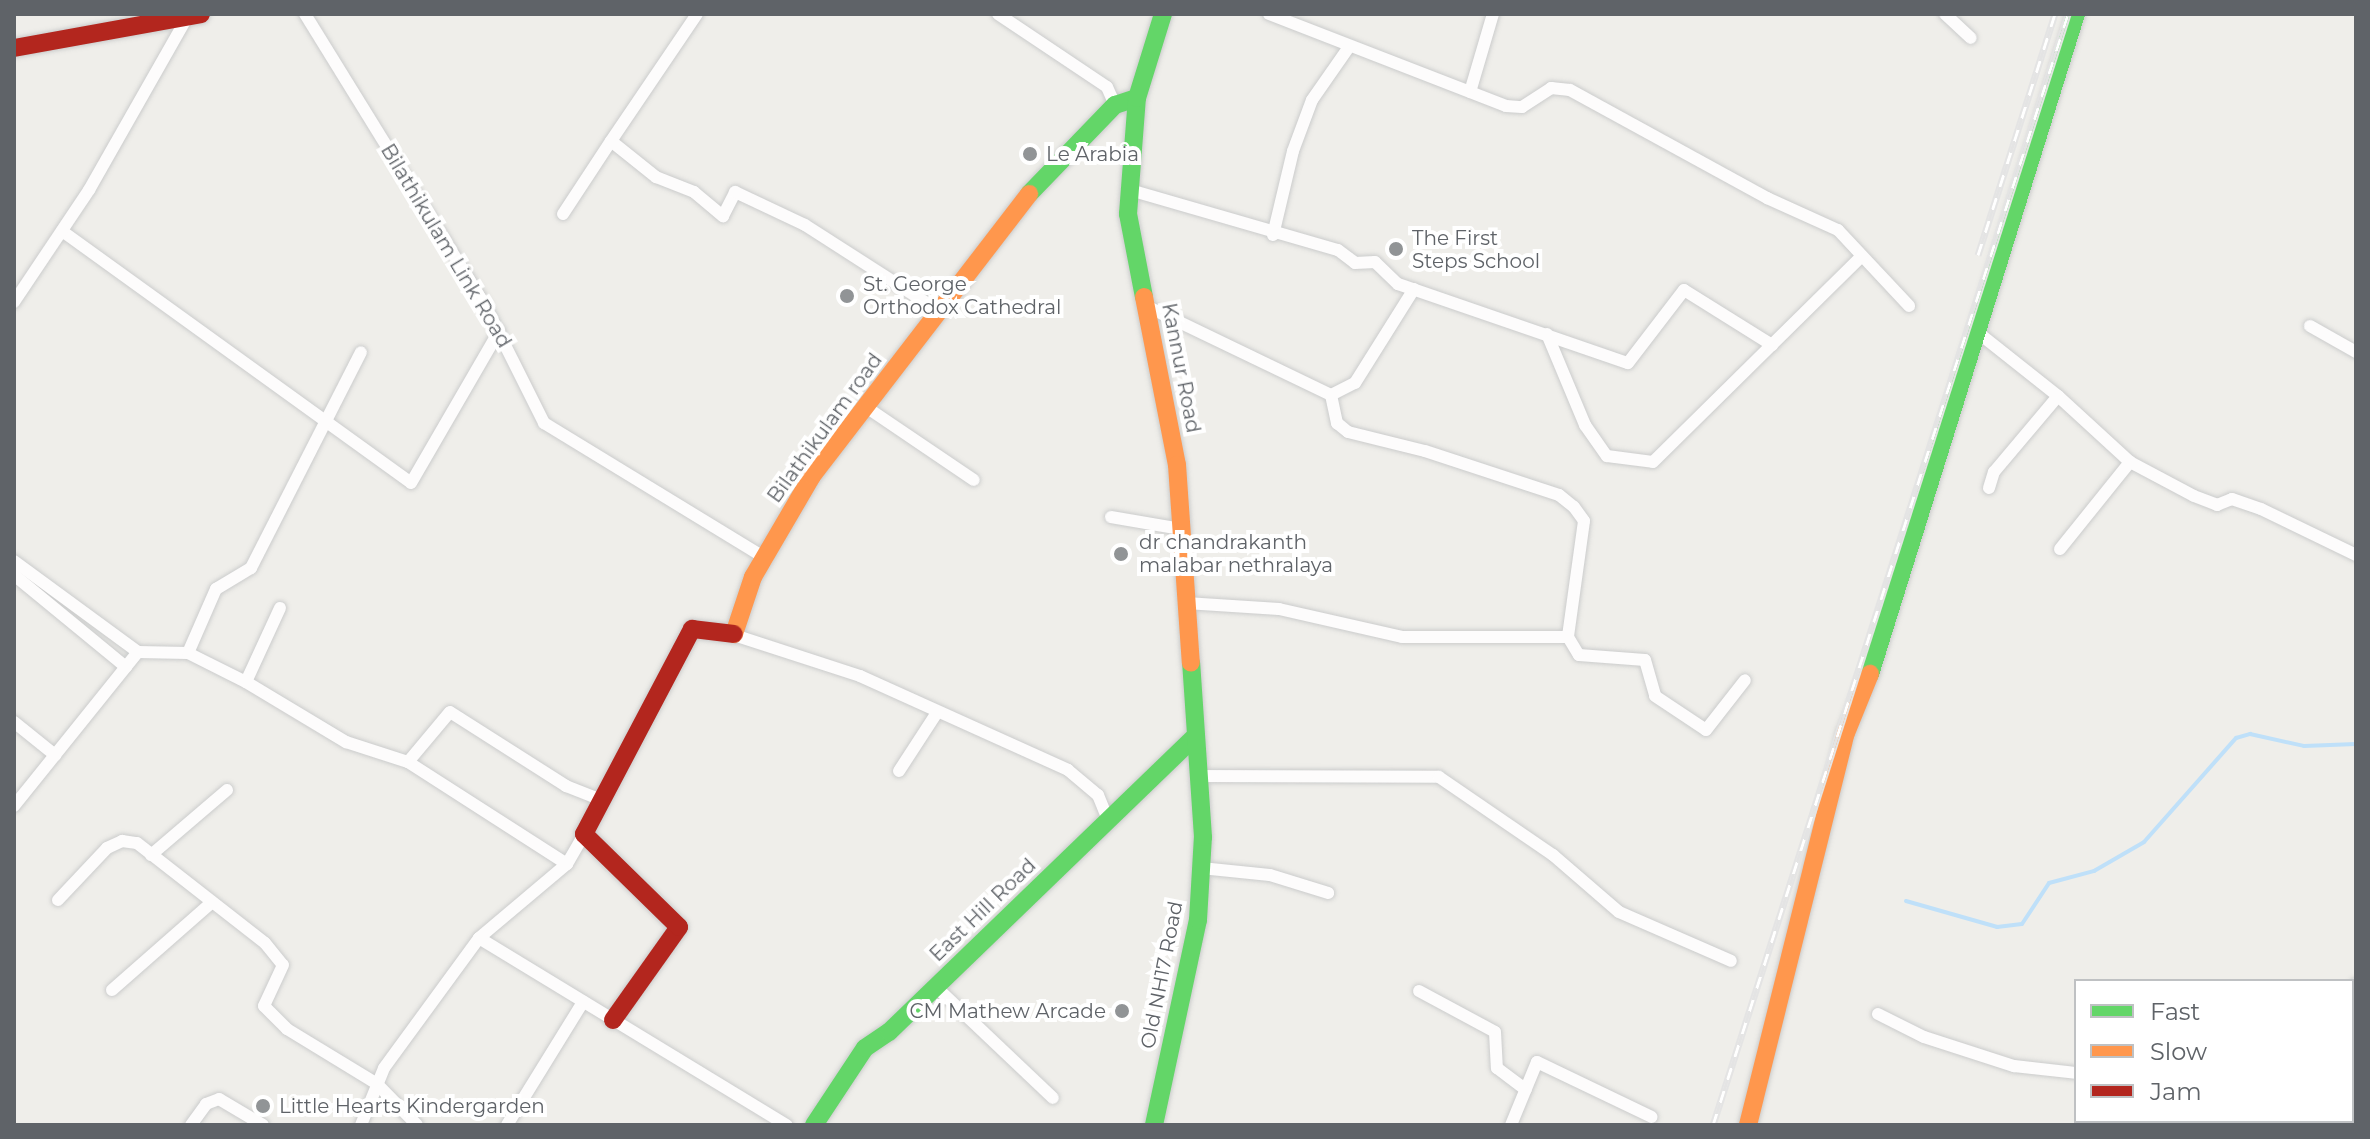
<!DOCTYPE html>
<style>
body{margin:0}
#map{position:relative;width:2370px;height:1139px;overflow:hidden;background:#efeeea;font-family:Montserrat,sans-serif}
div>[style]{position:absolute}
[style*='--x']{left:calc(var(--x)*1px);top:calc(var(--y)*1px);width:calc(var(--w)*1px);rotate:calc(var(--a)*1deg)}
.stream>*{height:4px;margin:-2px;padding:0 2px;transform-origin:2px;border-radius:2px;background:#bfe0f9}
.roads{filter:drop-shadow(0 0 2px #cbcccc) drop-shadow(0 0 2px #cbcccc)}
.street>*{height:12px;margin:-6px;padding:0 6px;transform-origin:6px;border-radius:6px;background:#fdfcfc}
.fast>*{height:18px;margin:-9px;padding:0 9px;transform-origin:9px;border-radius:9px;background:#63d668}
.slow>*{height:18px;margin:-9px;padding:0 9px;transform-origin:9px;border-radius:9px;background:#ff974d}
.jam>*{height:18px;margin:-9px;padding:0 9px;transform-origin:9px;border-radius:9px;background:#b3261e}
.rail>*{height:7px;margin-top:-3.5px;transform-origin:0;background:repeating-linear-gradient(90deg,#fff 0 12px,#e4e4e4 0 24px);box-sizing:border-box;border-block:2px solid #e4e4e4}
.dots>*{width:22px;height:22px;translate:-50% -50%;box-sizing:border-box;border:4px solid #fff;border-radius:50%}
span{translate:-50% -50%;white-space:nowrap;text-align:center;line-height:1.15;-webkit-text-stroke:8px #fff;paint-order:stroke}
.poi-label{font-size:20px;color:#5f6368}
.left{translate:0 -50%;text-align:left}
.right{translate:-100% -50%;text-align:right}
.street-label{font-size:20px;color:#5f6368}
.frame{position:absolute;inset:0;border:16px solid #5f6368;pointer-events:none}
.legend{position:absolute;left:2074px;top:979px;width:280px;height:144px;box-sizing:border-box;background:#fff;border:2px solid #bfc1c3;margin:0;padding:10px 14px;list-style:none;font-size:24px;color:#5f6368}
.legend li{display:flex;align-items:center;gap:16px;height:40px}
.legend b{width:40px;border:2px solid #bfc1c3}
</style>
<div id="map">
<div class="stream">
<div style="--x:1906;--y:901;--w:95;--a:15.9"></div>
<div style="--x:1997;--y:927;--w:25;--a:-7"></div>
<div style="--x:2022;--y:924;--w:49;--a:-56.6"></div>
<div style="--x:2049;--y:883;--w:47;--a:-14.9"></div>
<div style="--x:2094;--y:871;--w:58;--a:-30.1"></div>
<div style="--x:2144;--y:842;--w:139;--a:-48.5"></div>
<div style="--x:2236;--y:738;--w:15;--a:-16"></div>
<div style="--x:2250;--y:734;--w:55;--a:12.5"></div>
<div style="--x:2304;--y:746;--w:52;--a:-2.2"></div>
</div>
<div class="roads">
<div class="street">
<div style="--x:305;--y:14;--w:342;--a:58.3"></div>
<div style="--x:485;--y:305;--w:132;--a:63.4"></div>
<div style="--x:544;--y:423;--w:261;--a:31.4"></div>
<div style="--x:697;--y:14;--w:153;--a:124.1"></div>
<div style="--x:611;--y:141;--w:58;--a:38.7"></div>
<div style="--x:656;--y:177;--w:41;--a:21.5"></div>
<div style="--x:694;--y:192;--w:38;--a:40"></div>
<div style="--x:723;--y:216;--w:27;--a:-63"></div>
<div style="--x:735;--y:192;--w:77;--a:25.2"></div>
<div style="--x:805;--y:225;--w:159;--a:32.7"></div>
<div style="--x:998;--y:14;--w:131;--a:33.8"></div>
<div style="--x:1107;--y:87;--w:20;--a:66"></div>
<div style="--x:1269;--y:14;--w:254;--a:21.2"></div>
<div style="--x:1506;--y:106;--w:16;--a:4"></div>
<div style="--x:1522;--y:107;--w:35;--a:-33"></div>
<div style="--x:1551;--y:88;--w:19;--a:6"></div>
<div style="--x:1570;--y:90;--w:225;--a:28.7"></div>
<div style="--x:1767;--y:198;--w:78;--a:24.3"></div>
<div style="--x:1838;--y:230;--w:104;--a:46.9"></div>
<div style="--x:1945;--y:14;--w:35;--a:43"></div>
<div style="--x:1470;--y:92;--w:81;--a:-73.6"></div>
<div style="--x:1130;--y:190;--w:216;--a:16.1"></div>
<div style="--x:1338;--y:250;--w:21;--a:37"></div>
<div style="--x:1355;--y:263;--w:20;--a:-3"></div>
<div style="--x:1375;--y:262;--w:32;--a:44"></div>
<div style="--x:1398;--y:284;--w:243;--a:19"></div>
<div style="--x:1628;--y:363;--w:92;--a:-52.5"></div>
<div style="--x:1684;--y:290;--w:104;--a:32"></div>
<div style="--x:563;--y:214;--w:87;--a:-56.7"></div>
<div style="--x:62;--y:231;--w:430;--a:35.8"></div>
<div style="--x:411;--y:483;--w:176;--a:-59.9"></div>
<div style="--x:1273;--y:235;--w:86;--a:-76.6"></div>
<div style="--x:1293;--y:151;--w:54;--a:-69.6"></div>
<div style="--x:1312;--y:100;--w:65;--a:-55.1"></div>
<div style="--x:14;--y:302;--w:135;--a:-56.2"></div>
<div style="--x:89;--y:190;--w:200;--a:-60.4"></div>
<div style="--x:1146;--y:306;--w:205;--a:25.7"></div>
<div style="--x:1331;--y:395;--w:27;--a:-27"></div>
<div style="--x:1355;--y:383;--w:111;--a:-57.9"></div>
<div style="--x:2310;--y:326;--w:53;--a:29.5"></div>
<div style="--x:1976;--y:331;--w:105;--a:38.4"></div>
<div style="--x:1547;--y:334;--w:99;--a:67.3"></div>
<div style="--x:1585;--y:425;--w:38;--a:55"></div>
<div style="--x:1607;--y:456;--w:46;--a:7.4"></div>
<div style="--x:1653;--y:462;--w:293;--a:-44.6"></div>
<div style="--x:1331;--y:395;--w:29;--a:78"></div>
<div style="--x:1337;--y:423;--w:14;--a:39"></div>
<div style="--x:1348;--y:432;--w:79;--a:13.9"></div>
<div style="--x:1425;--y:451;--w:141;--a:18.2"></div>
<div style="--x:1559;--y:495;--w:19;--a:39"></div>
<div style="--x:1574;--y:507;--w:17;--a:54"></div>
<div style="--x:1584;--y:521;--w:117;--a:97.9"></div>
<div style="--x:1568;--y:637;--w:21;--a:59"></div>
<div style="--x:1579;--y:655;--w:66;--a:4.3"></div>
<div style="--x:1645;--y:660;--w:37;--a:74"></div>
<div style="--x:1655;--y:696;--w:61;--a:33.7"></div>
<div style="--x:1706;--y:730;--w:63;--a:-52"></div>
<div style="--x:866;--y:407;--w:130;--a:34.1"></div>
<div style="--x:1989;--y:488;--w:17;--a:-73"></div>
<div style="--x:1994;--y:472;--w:99;--a:-49.9"></div>
<div style="--x:2058;--y:396;--w:98;--a:42.5"></div>
<div style="--x:2130;--y:462;--w:72;--a:28"></div>
<div style="--x:2194;--y:496;--w:25;--a:21"></div>
<div style="--x:2217;--y:505;--w:16;--a:-22"></div>
<div style="--x:2232;--y:499;--w:31;--a:19"></div>
<div style="--x:2261;--y:509;--w:106;--a:25.8"></div>
<div style="--x:1111;--y:517;--w:71;--a:9.7"></div>
<div style="--x:2060;--y:549;--w:112;--a:-51.2"></div>
<div style="--x:14;--y:561;--w:154;--a:36.3"></div>
<div style="--x:138;--y:652;--w:50;--a:1.1"></div>
<div style="--x:188;--y:653;--w:65;--a:26.6"></div>
<div style="--x:14;--y:575;--w:145;--a:39.4"></div>
<div style="--x:1186;--y:603;--w:93;--a:3.7"></div>
<div style="--x:1279;--y:609;--w:126;--a:12.8"></div>
<div style="--x:1402;--y:637;--w:166;--a:0"></div>
<div style="--x:280;--y:608;--w:81;--a:114.7"></div>
<div style="--x:246;--y:682;--w:117;--a:31"></div>
<div style="--x:346;--y:742;--w:65;--a:17.9"></div>
<div style="--x:408;--y:762;--w:65;--a:-50"></div>
<div style="--x:450;--y:712;--w:138;--a:32.5"></div>
<div style="--x:566;--y:786;--w:41;--a:21.5"></div>
<div style="--x:734;--y:635;--w:133;--a:18"></div>
<div style="--x:860;--y:676;--w:228;--a:24.3"></div>
<div style="--x:1068;--y:770;--w:39;--a:40"></div>
<div style="--x:1098;--y:795;--w:27;--a:68"></div>
<div style="--x:188;--y:653;--w:70;--a:-66.4"></div>
<div style="--x:216;--y:589;--w:41;--a:-31"></div>
<div style="--x:251;--y:568;--w:242;--a:-63"></div>
<div style="--x:14;--y:722;--w:53;--a:38.8"></div>
<div style="--x:408;--y:762;--w:189;--a:32.7"></div>
<div style="--x:899;--y:771;--w:68;--a:-57"></div>
<div style="--x:1198;--y:776;--w:241;--a:0.2"></div>
<div style="--x:1439;--y:777;--w:138;--a:34.4"></div>
<div style="--x:1553;--y:855;--w:87;--a:40.8"></div>
<div style="--x:1619;--y:912;--w:122;--a:23.6"></div>
<div style="--x:14;--y:806;--w:198;--a:-51.2"></div>
<div style="--x:151;--y:855;--w:100;--a:-40.5"></div>
<div style="--x:1201;--y:868;--w:69;--a:5.8"></div>
<div style="--x:1270;--y:875;--w:61;--a:17.2"></div>
<div style="--x:58;--y:900;--w:71;--a:-46.7"></div>
<div style="--x:107;--y:848;--w:17;--a:-25"></div>
<div style="--x:122;--y:841;--w:15;--a:8"></div>
<div style="--x:137;--y:843;--w:162;--a:38"></div>
<div style="--x:265;--y:943;--w:28;--a:51"></div>
<div style="--x:283;--y:965;--w:45;--a:114.9"></div>
<div style="--x:264;--y:1006;--w:33;--a:45"></div>
<div style="--x:287;--y:1029;--w:105;--a:31.4"></div>
<div style="--x:377;--y:1084;--w:57;--a:45.7"></div>
<div style="--x:479;--y:938;--w:360;--a:31.3"></div>
<div style="--x:936;--y:987;--w:161;--a:43.5"></div>
<div style="--x:112;--y:990;--w:133;--a:-41.3"></div>
<div style="--x:1419;--y:991;--w:86;--a:28.3"></div>
<div style="--x:1495;--y:1032;--w:36;--a:87"></div>
<div style="--x:1497;--y:1068;--w:36;--a:37"></div>
<div style="--x:2352;--y:1000;--w:16;--a:-76"></div>
<div style="--x:1878;--y:1014;--w:51;--a:26.6"></div>
<div style="--x:1924;--y:1037;--w:95;--a:17.9"></div>
<div style="--x:2014;--y:1066;--w:62;--a:6.4"></div>
<div style="--x:2274;--y:1121;--w:9;--a:27"></div>
<div style="--x:191;--y:1125;--w:26;--a:-54"></div>
<div style="--x:206;--y:1104;--w:14;--a:-21"></div>
<div style="--x:219;--y:1099;--w:51;--a:30.6"></div>
<div style="--x:361;--y:1125;--w:61;--a:-68"></div>
<div style="--x:384;--y:1068;--w:161;--a:-53.8"></div>
<div style="--x:479;--y:938;--w:115;--a:-40.1"></div>
<div style="--x:567;--y:864;--w:34;--a:-60"></div>
<div style="--x:507;--y:1125;--w:145;--a:-58.3"></div>
<div style="--x:1511;--y:1125;--w:68;--a:-67.6"></div>
<div style="--x:1537;--y:1062;--w:127;--a:25.6"></div>
<div style="--x:2322;--y:1125;--w:4;--a:-76"></div>
</div>
<div class="fast">
<div style="--x:1029;--y:194;--w:124;--a:-46"></div>
<div style="--x:1115;--y:105;--w:23;--a:-18"></div>
<div style="--x:1144;--y:297;--w:85;--a:-100.9"></div>
<div style="--x:1128;--y:214;--w:116;--a:-85.6"></div>
<div style="--x:1137;--y:98;--w:88;--a:-72.8"></div>
<div style="--x:1870;--y:674;--w:691;--a:-72.67"></div>
<div style="--x:814;--y:1125;--w:92;--a:-56.5"></div>
<div style="--x:865;--y:1048;--w:29;--a:-34"></div>
<div style="--x:889;--y:1032;--w:426;--a:-44"></div>
<div style="--x:1154;--y:1125;--w:210;--a:-77.9"></div>
<div style="--x:1198;--y:920;--w:83;--a:-86.6"></div>
<div style="--x:1203;--y:837;--w:174;--a:-93.9"></div>
</div>
<div class="slow">
<div style="--x:1144;--y:297;--w:171;--a:78.9"></div>
<div style="--x:1177;--y:465;--w:198;--a:86"></div>
<div style="--x:734;--y:634;--w:60;--a:-71.6"></div>
<div style="--x:753;--y:577;--w:117;--a:-59.7"></div>
<div style="--x:812;--y:476;--w:356;--a:-52.4"></div>
<div style="--x:1748;--y:1125;--w:404;--a:-76"></div>
<div style="--x:1846;--y:733;--w:64;--a:-67.9"></div>
</div>
<div class="jam">
<div style="--x:14;--y:48;--w:190;--a:-10.3"></div>
<div style="--x:613;--y:1020;--w:114;--a:-54.6"></div>
<div style="--x:679;--y:927;--w:133;--a:-135.6"></div>
<div style="--x:584;--y:834;--w:232;--a:-62.2"></div>
<div style="--x:692;--y:629;--w:42;--a:6.8"></div>
</div>
</div>
<div class="rail">
<div style="--x:1978;--y:255;--w:253;--a:-72.3"></div>
<div style="--x:1713;--y:1125;--w:1166;--a:-72.28"></div>
</div>
<div class="dots">
<div style="left:1030px;top:154px;background:#919496"></div>
<div style="left:1396px;top:249px;background:#919496"></div>
<div style="left:847px;top:296px;background:#919496"></div>
<div style="left:1121px;top:554px;background:#919496"></div>
<div style="left:1122px;top:1011px;background:#919496"></div>
<div style="left:263px;top:1106px;background:#919496"></div>
</div>
<div class="poi-label">
<span class="left" style="left:1046px;top:154px">Le Arabia</span>
<span class="left" style="left:1412px;top:250px">The First<br>Steps School</span>
<span class="left" style="left:863px;top:296px">St. George<br>Orthodox Cathedral</span>
<span class="left" style="left:1139px;top:554px">dr chandrakanth<br>malabar nethralaya</span>
<span class="right" style="left:1106px;top:1011px">CM Mathew Arcade</span>
<span class="left" style="left:279px;top:1106px">Little Hearts Kindergarden</span>
</div>
<div class="street-label">
<span style="left:446px;top:246px;rotate:59deg">Bilathikulam Link Road</span>
<span style="left:1181px;top:368px;rotate:79deg">Kannur Road</span>
<span style="left:825px;top:428px;rotate:-54deg">Bilathikulam road</span>
<span style="left:983px;top:910px;rotate:-44deg">East Hill Road</span>
<span style="left:1162px;top:975px;rotate:-79deg">Old NH17 Road</span>
</div>
<div class="frame"></div>
<ul class="legend">
<li><b style="height:10px;background:#63d668"></b>Fast</li>
<li><b style="height:10px;background:#ff974d"></b>Slow</li>
<li><b style="height:10px;background:#b3261e"></b>Jam</li>
</ul>
</div>
